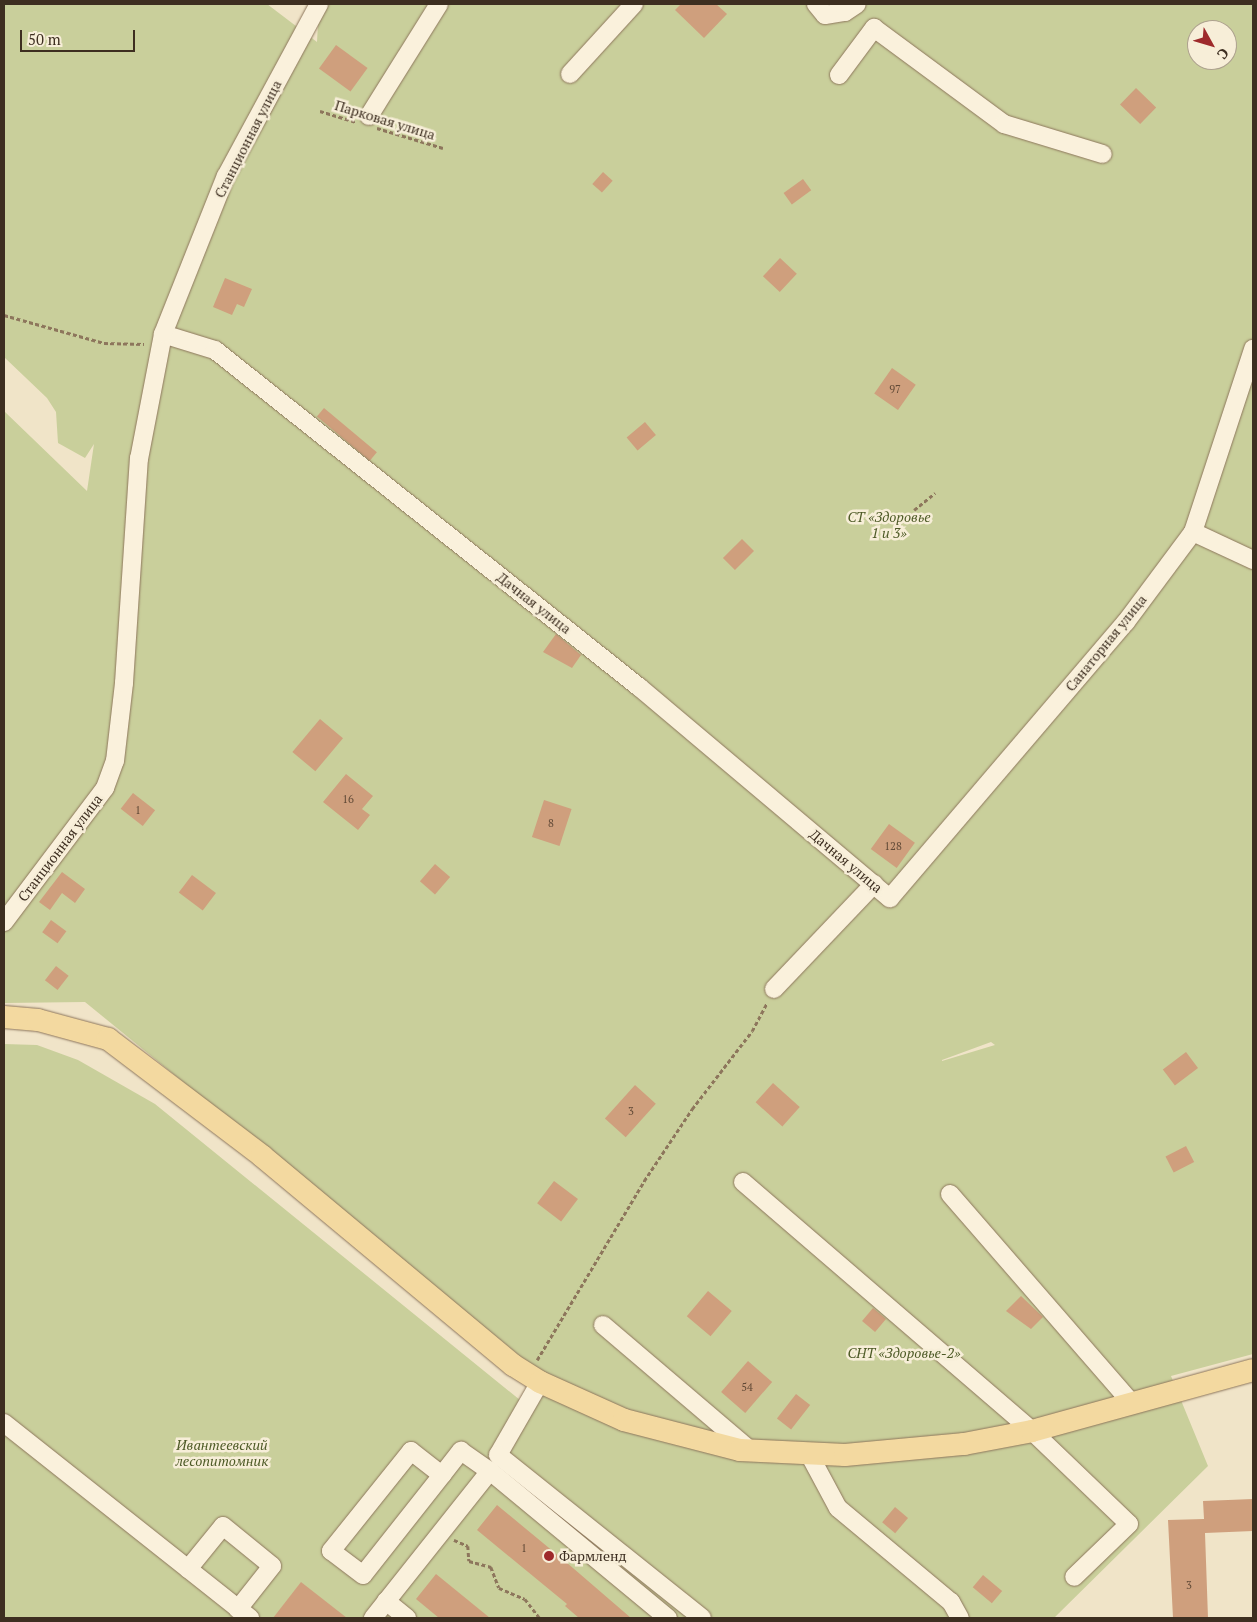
<!DOCTYPE html>
<meta charset="utf-8">
<style>
body{margin:0}
#map{position:relative;width:1257px;height:1622px;overflow:hidden;background:#f0e4c8;font-family:"PT Serif",serif}
div>[style]{position:absolute}
[style*='--x']{left:calc(var(--x)*1px);top:calc(var(--y)*1px);width:calc(var(--w)*1px);rotate:calc(var(--a)*1deg)}
.green>*{inset:0;background:#c9cf9b}
.building>*{inset:0;background:#cf9f7d;transform-origin:0 0}
.path>*{height:2.5px;margin-top:-1.25px;transform-origin:0;background:repeating-linear-gradient(90deg,#8d765c 0 4px,transparent 0 6.5px)}
.roads{filter:drop-shadow(0 0 1px #8d765c) drop-shadow(0 0 1px #8d765c)}
.minor>*{height:18px;margin:-9px;padding:0 9px;transform-origin:9px;border-radius:9px;background:#faf1dc}
.major>*{height:22px;margin:-11px;padding:0 11px;transform-origin:11px;border-radius:11px;background:#f3d9a0}
.dots>*{width:14px;height:14px;translate:-50% -50%;box-sizing:border-box;border:2px solid #f7eed8;border-radius:50%}
span{translate:-50% -50%;white-space:nowrap;text-align:center;line-height:1.15;-webkit-text-stroke:5px #f7eed8;paint-order:stroke}
.number-label{font-size:11px;color:#624a37}
.number-label span{-webkit-text-stroke-width:0}
.street-label{font-size:14px;color:#3d2e20}
.park-label{font-size:14px;color:#4d5a26;font-style:italic}
.poi-label{font-size:14px;color:#3d2e20}
.left{translate:0 -50%;text-align:left}
.frame{position:absolute;inset:0;border:5px solid #3d2e20;pointer-events:none}
.north{position:absolute;left:1187px;top:20px;width:50px;height:50px;box-sizing:border-box;background:#f7eed8;border:1px solid #ada18e;border-radius:50%;rotate:129deg;font-size:14px;font-weight:700;line-height:20px;text-align:center;color:#3d2e20}
.north::after{content:'';display:block;margin:auto;width:18px;height:22px;background:#9e2a2b;clip-path:polygon(50% 0,100% 100%,50% 72%,0 100%)}
.scale{position:absolute;left:20px;top:30px;width:115px;height:22px;box-sizing:border-box;border:2px solid #3d2e20;border-top:0;padding-left:6px;font-size:15px;line-height:18px;white-space:nowrap;color:#3d2e20;-webkit-text-stroke:4px #f7eed8;paint-order:stroke}
</style>
<div id="map">
<div class="green">
<div style="clip-path:polygon(evenodd,4px 4px,267px 4px,317px 42px,319px 4px,1253px 4px,1253px 1354px,1171px 1376px,1208px 1466px,1054px 1618px,4px 1618px,4px 1044px,37px 1045px,78px 1060px,155px 1104px,520px 1400px,543px 1375px,85px 1002px,4px 1003px,4px 411px,87px 491px,94px 444px,85px 458px,58px 443px,56px 412px,47px 398px,4px 357px,4px 4px,1197px 30px,1227px 30px,1227px 60px,1197px 60px,1197px 30px,4px 4px,991px 1042px,995px 1045px,942px 1061px,942px 1060px,991px 1042px)"></div>
</div>
<div class="building">
<div style="clip-path:polygon(681px 4px,716px 4px,727px 14px,704px 38px,675px 10px)"></div>
<div style="left:336px;top:45px;width:39px;height:29px;rotate:36deg"></div>
<div style="left:1136px;top:88px;width:28px;height:23px;rotate:44deg"></div>
<div style="left:603px;top:172px;width:13px;height:16px;rotate:42deg"></div>
<div style="left:803px;top:179px;width:14px;height:24px;rotate:54deg"></div>
<div style="left:780px;top:258px;width:23px;height:25px;rotate:43deg"></div>
<div style="clip-path:polygon(225px 278px,252px 289px,244px 307px,237px 304px,232px 315px,213px 307px)"></div>
<div style="left:892px;top:368px;width:29px;height:31px;rotate:35deg"></div>
<div style="left:324px;top:408px;width:69px;height:11px;rotate:40deg"></div>
<div style="left:645px;top:422px;width:17px;height:24px;rotate:50deg"></div>
<div style="left:742px;top:539px;width:17px;height:27px;rotate:45deg"></div>
<div style="clip-path:polygon(556px 634px,581px 655px,572px 668px,543px 652px)"></div>
<div style="left:320px;top:719px;width:30px;height:43px;rotate:40deg"></div>
<div style="clip-path:polygon(346px 774px,373px 796px,362px 809px,370px 815px,358px 830px,323px 802px)"></div>
<div style="left:133px;top:793px;width:28px;height:20px;rotate:38deg"></div>
<div style="left:544px;top:800px;width:29px;height:39px;rotate:18deg"></div>
<div style="left:889px;top:824px;width:32px;height:31px;rotate:36deg"></div>
<div style="left:435px;top:864px;width:20px;height:23px;rotate:41deg"></div>
<div style="clip-path:polygon(62px 872px,85px 889px,75px 903px,62px 893px,50px 910px,39px 902px)"></div>
<div style="left:192px;top:875px;width:30px;height:22px;rotate:37deg"></div>
<div style="left:51px;top:920px;width:19px;height:15px;rotate:36deg"></div>
<div style="left:56px;top:966px;width:16px;height:18px;rotate:38deg"></div>
<div style="left:1186px;top:1052px;width:20px;height:29px;rotate:53deg"></div>
<div style="left:773px;top:1083px;width:36px;height:26px;rotate:42deg"></div>
<div style="left:635px;top:1085px;width:28px;height:45px;rotate:42deg"></div>
<div style="left:1186px;top:1146px;width:18px;height:23px;rotate:63deg"></div>
<div style="left:554px;top:1181px;width:30px;height:28px;rotate:37deg"></div>
<div style="left:708px;top:1291px;width:31px;height:33px;rotate:40deg"></div>
<div style="clip-path:polygon(1021px 1296px,1043px 1317px,1031px 1329px,1006px 1311px)"></div>
<div style="left:873px;top:1308px;width:17px;height:17px;rotate:40deg"></div>
<div style="left:748px;top:1361px;width:32px;height:41px;rotate:41deg"></div>
<div style="left:796px;top:1394px;width:18px;height:31px;rotate:38deg"></div>
<div style="clip-path:polygon(1253px 1499px,1253px 1531px,1205px 1533px,1208px 1618px,1173px 1618px,1168px 1520px,1204px 1519px,1203px 1501px)"></div>
<div style="clip-path:polygon(497px 1505px,566px 1562px,631px 1618px,579px 1618px,565px 1606px,567px 1604px,477px 1530px)"></div>
<div style="left:895px;top:1507px;width:17px;height:20px;rotate:40deg"></div>
<div style="clip-path:polygon(436px 1574px,490px 1618px,439px 1618px,416px 1599px)"></div>
<div style="left:983px;top:1575px;width:25px;height:16px;rotate:40deg"></div>
<div style="clip-path:polygon(301px 1582px,347px 1618px,273px 1618px)"></div>
</div>
<div class="path">
<div style="--x:320;--y:111;--w:37;--a:17"></div>
<div style="--x:377;--y:128;--w:69;--a:16.9"></div>
<div style="--x:4;--y:315;--w:104;--a:15.6"></div>
<div style="--x:104;--y:343;--w:40;--a:1.4"></div>
<div style="--x:914;--y:510;--w:27;--a:-39"></div>
<div style="--x:537;--y:1360;--w:209;--a:-59.1"></div>
<div style="--x:644;--y:1181;--w:87;--a:-56.3"></div>
<div style="--x:692;--y:1109;--w:98;--a:-52.4"></div>
<div style="--x:752;--y:1031;--w:32;--a:-62"></div>
<div style="--x:454;--y:1540;--w:15;--a:23"></div>
<div style="--x:468;--y:1546;--w:15;--a:86"></div>
<div style="--x:469;--y:1561;--w:23;--a:15"></div>
<div style="--x:491;--y:1567;--w:22;--a:69"></div>
<div style="--x:499;--y:1588;--w:28;--a:23"></div>
<div style="--x:525;--y:1599;--w:24;--a:52"></div>
</div>
<div class="roads">
<div class="minor">
<div style="--x:816;--y:4;--w:14;--a:51"></div>
<div style="--x:825;--y:15;--w:20;--a:-9"></div>
<div style="--x:845;--y:12;--w:14;--a:-34"></div>
<div style="--x:570;--y:74;--w:95;--a:-47.6"></div>
<div style="--x:839;--y:75;--w:59;--a:-53.3"></div>
<div style="--x:874;--y:28;--w:162;--a:36.4"></div>
<div style="--x:1004;--y:124;--w:103;--a:16.9"></div>
<div style="--x:369;--y:116;--w:132;--a:-58"></div>
<div style="--x:163;--y:334;--w:54;--a:17.1"></div>
<div style="--x:215;--y:350;--w:542;--a:38.48"></div>
<div style="--x:639;--y:687;--w:328;--a:40.1"></div>
<div style="--x:890;--y:898;--w:363;--a:-49.5"></div>
<div style="--x:1126;--y:622;--w:112;--a:-53.3"></div>
<div style="--x:1193;--y:532;--w:193;--a:-71.8"></div>
<div style="--x:1193;--y:532;--w:66;--a:25"></div>
<div style="--x:4;--y:922;--w:168;--a:-53"></div>
<div style="--x:105;--y:788;--w:29;--a:-70"></div>
<div style="--x:115;--y:761;--w:79;--a:-83.4"></div>
<div style="--x:124;--y:683;--w:225;--a:-86.2"></div>
<div style="--x:139;--y:459;--w:127;--a:-79.1"></div>
<div style="--x:163;--y:334;--w:170;--a:-68.3"></div>
<div style="--x:226;--y:176;--w:196;--a:-61.6"></div>
<div style="--x:774;--y:989;--w:145;--a:-46.4"></div>
<div style="--x:743;--y:1182;--w:381;--a:40.7"></div>
<div style="--x:1032;--y:1431;--w:134;--a:43.8"></div>
<div style="--x:1129;--y:1524;--w:76;--a:136.1"></div>
<div style="--x:950;--y:1194;--w:277;--a:49"></div>
<div style="--x:603;--y:1325;--w:194;--a:40.4"></div>
<div style="--x:540;--y:1382;--w:84;--a:119.9"></div>
<div style="--x:498;--y:1455;--w:261;--a:38.6"></div>
<div style="--x:4;--y:1423;--w:314;--a:38.4"></div>
<div style="--x:809;--y:1454;--w:61;--a:61.8"></div>
<div style="--x:838;--y:1508;--w:147;--a:39.8"></div>
<div style="--x:951;--y:1602;--w:18;--a:61"></div>
<div style="--x:442;--y:1475;--w:127;--a:128.3"></div>
<div style="--x:363;--y:1575;--w:40;--a:-143"></div>
<div style="--x:331;--y:1551;--w:128;--a:-51.3"></div>
<div style="--x:411;--y:1451;--w:39;--a:38"></div>
<div style="--x:442;--y:1475;--w:31;--a:-52"></div>
<div style="--x:461;--y:1451;--w:35;--a:35"></div>
<div style="--x:188;--y:1569;--w:55;--a:-50.9"></div>
<div style="--x:223;--y:1526;--w:63;--a:39.2"></div>
<div style="--x:272;--y:1566;--w:55;--a:128.3"></div>
<div style="--x:386;--y:1601;--w:27;--a:39"></div>
<div style="--x:373;--y:1618;--w:188;--a:-51.5"></div>
<div style="--x:490;--y:1471;--w:231;--a:39.6"></div>
</div>
<div class="major">
<div style="--x:4;--y:1017;--w:34;--a:5"></div>
<div style="--x:38;--y:1020;--w:73;--a:15.2"></div>
<div style="--x:108;--y:1039;--w:193;--a:37.2"></div>
<div style="--x:262;--y:1156;--w:327;--a:39.8"></div>
<div style="--x:513;--y:1365;--w:32;--a:32"></div>
<div style="--x:540;--y:1382;--w:92;--a:24.3"></div>
<div style="--x:624;--y:1420;--w:120;--a:14.5"></div>
<div style="--x:740;--y:1450;--w:105;--a:2.7"></div>
<div style="--x:845;--y:1455;--w:120;--a:-5.3"></div>
<div style="--x:964;--y:1444;--w:69;--a:-10.8"></div>
<div style="--x:1032;--y:1431;--w:229;--a:-15.4"></div>
</div>
</div>
<div class="dots">
<div style="left:549px;top:1556px;background:#9e2a2b"></div>
</div>
<div class="number-label">
<span style="left:895px;top:389px">97</span>
<span style="left:348px;top:799px">16</span>
<span style="left:138px;top:810px">1</span>
<span style="left:551px;top:823px">8</span>
<span style="left:893px;top:846px">128</span>
<span style="left:631px;top:1111px">3</span>
<span style="left:747px;top:1387px">54</span>
<span style="left:524px;top:1548px">1</span>
<span style="left:1189px;top:1585px">3</span>
</div>
<div class="street-label">
<span style="left:385px;top:120px;rotate:17deg">Парковая улица</span>
<span style="left:248px;top:139px;rotate:-63deg">Станционная улица</span>
<span style="left:534px;top:603px;rotate:38deg">Дачная улица</span>
<span style="left:1106px;top:643px;rotate:-51deg">Санаторная улица</span>
<span style="left:60px;top:848px;rotate:-53deg">Станционная улица</span>
<span style="left:846px;top:861px;rotate:40deg">Дачная улица</span>
</div>
<div class="park-label">
<span style="left:889px;top:525px">СТ «Здоровье<br>1 и 3»</span>
<span style="left:904px;top:1353px">СНТ «Здоровье-2»</span>
<span style="left:222px;top:1453px">Ивантеевский<br>лесопитомник</span>
</div>
<div class="poi-label">
<span class="left" style="left:559px;top:1556px">Фармленд</span>
</div>
<div class="frame"></div>
<div class="north">С</div>
<div class="scale">50 m</div>
</div>
